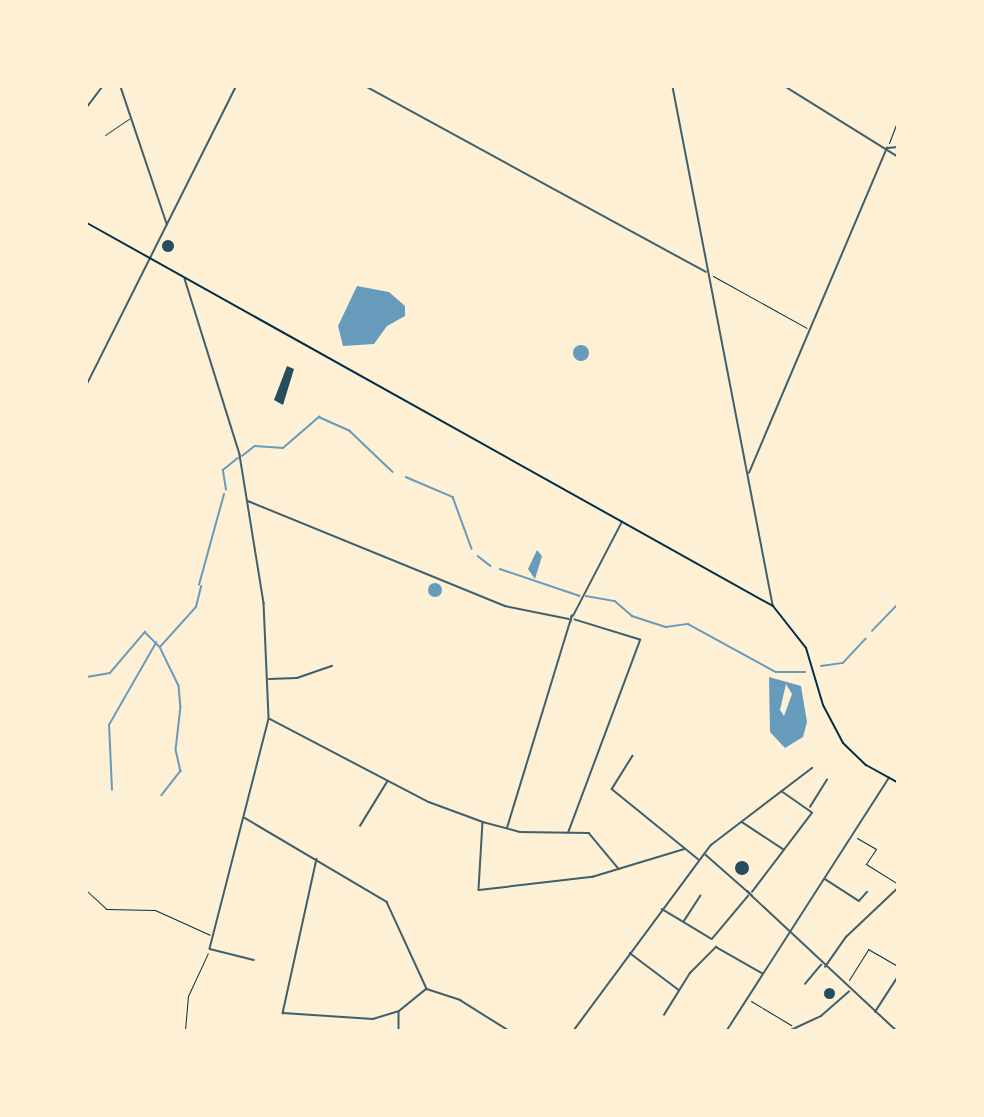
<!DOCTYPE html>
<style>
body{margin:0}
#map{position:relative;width:984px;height:1117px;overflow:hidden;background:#fdf0d5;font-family:"DM Sans",sans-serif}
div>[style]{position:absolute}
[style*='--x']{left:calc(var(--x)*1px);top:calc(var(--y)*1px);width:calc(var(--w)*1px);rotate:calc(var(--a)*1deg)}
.water>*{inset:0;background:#669bbc}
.round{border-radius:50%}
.stream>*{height:1.5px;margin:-0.75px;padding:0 0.75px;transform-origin:0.75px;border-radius:0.75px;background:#669bbc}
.building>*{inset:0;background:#264d5e}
.path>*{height:1px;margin:-0.5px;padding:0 0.5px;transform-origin:0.5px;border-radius:0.5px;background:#003049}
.service>*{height:1px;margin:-0.5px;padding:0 0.5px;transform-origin:0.5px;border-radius:0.5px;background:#3f606c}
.minor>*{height:1.5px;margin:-0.75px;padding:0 0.75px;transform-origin:0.75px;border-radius:0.75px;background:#3f606c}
.tertiary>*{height:2px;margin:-1px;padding:0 1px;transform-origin:1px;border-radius:1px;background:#3f606c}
.secondary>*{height:2px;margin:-1px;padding:0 1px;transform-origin:1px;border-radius:1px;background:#003049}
span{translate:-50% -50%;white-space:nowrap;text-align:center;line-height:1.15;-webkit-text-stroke:5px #fdf0d5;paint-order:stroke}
.frame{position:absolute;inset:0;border:88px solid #fdf0d5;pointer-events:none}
</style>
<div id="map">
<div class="water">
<div style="clip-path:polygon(357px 286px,389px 292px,405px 306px,405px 316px,387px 326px,374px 344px,343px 346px,338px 326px)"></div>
<div class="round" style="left:573px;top:345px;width:16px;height:16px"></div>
<div style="clip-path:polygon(537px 550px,542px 556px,535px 579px,528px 569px)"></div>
<div class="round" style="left:428px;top:583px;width:14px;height:14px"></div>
<div style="clip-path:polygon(evenodd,769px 677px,801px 686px,807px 722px,803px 737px,785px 748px,770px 732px,769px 677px,786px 684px,792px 694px,784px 716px,780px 710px,786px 684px)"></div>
</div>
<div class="stream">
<div style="--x:242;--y:456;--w:16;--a:-38"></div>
<div style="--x:255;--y:446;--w:28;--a:4"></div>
<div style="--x:283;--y:448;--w:48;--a:-40.7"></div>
<div style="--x:319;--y:417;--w:34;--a:24"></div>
<div style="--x:350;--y:431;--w:59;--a:43.6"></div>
<div style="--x:406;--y:477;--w:51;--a:23.1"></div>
<div style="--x:453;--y:497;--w:55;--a:69.9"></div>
<div style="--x:226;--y:490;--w:20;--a:-99"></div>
<div style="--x:223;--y:470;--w:19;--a:-39"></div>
<div style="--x:478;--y:556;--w:16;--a:38"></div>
<div style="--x:500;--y:569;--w:84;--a:18.6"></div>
<div style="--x:199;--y:585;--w:94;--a:-74.6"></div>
<div style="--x:586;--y:596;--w:29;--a:10"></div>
<div style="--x:615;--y:601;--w:23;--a:41"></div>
<div style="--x:632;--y:616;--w:36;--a:18"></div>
<div style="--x:666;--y:627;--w:22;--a:-8"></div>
<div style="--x:688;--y:624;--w:100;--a:28.6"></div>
<div style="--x:776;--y:672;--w:29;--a:0"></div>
<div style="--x:872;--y:631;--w:36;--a:-46"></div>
<div style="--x:160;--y:647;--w:43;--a:64"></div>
<div style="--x:179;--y:686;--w:21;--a:85"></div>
<div style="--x:181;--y:707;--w:43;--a:96.6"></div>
<div style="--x:176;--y:750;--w:22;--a:77"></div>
<div style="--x:181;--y:771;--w:31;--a:128"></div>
<div style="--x:821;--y:666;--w:22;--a:-8"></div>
<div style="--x:843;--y:663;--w:33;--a:-47"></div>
<div style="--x:87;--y:677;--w:23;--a:-10"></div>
<div style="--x:110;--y:673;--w:54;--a:-49.5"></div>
<div style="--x:145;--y:632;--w:21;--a:45"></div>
<div style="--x:160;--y:647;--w:54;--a:-48"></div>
<div style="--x:196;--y:607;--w:21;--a:-76"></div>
<div style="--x:112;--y:790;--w:65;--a:-92.6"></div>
<div style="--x:109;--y:725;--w:95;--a:-60.2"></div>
</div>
<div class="building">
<div class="round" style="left:162px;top:240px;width:12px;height:12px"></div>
<div style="clip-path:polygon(287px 366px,294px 369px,283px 405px,274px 400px)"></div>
<div class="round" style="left:735px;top:861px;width:14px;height:14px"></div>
<div class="round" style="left:823.5px;top:987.5px;width:11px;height:11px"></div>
</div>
<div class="path">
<div style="--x:889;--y:143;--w:22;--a:-69"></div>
<div style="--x:713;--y:276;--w:107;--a:29"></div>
<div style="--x:857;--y:838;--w:22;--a:30"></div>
<div style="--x:876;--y:849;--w:18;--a:124"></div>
<div style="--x:866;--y:864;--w:36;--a:32"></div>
<div style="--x:87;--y:891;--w:26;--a:43"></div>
<div style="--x:106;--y:909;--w:49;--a:1.2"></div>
<div style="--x:155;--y:910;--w:60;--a:24.4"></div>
<div style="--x:849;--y:980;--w:36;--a:-58"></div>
<div style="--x:868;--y:949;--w:34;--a:30"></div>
<div style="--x:751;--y:1001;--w:47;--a:31"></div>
<div style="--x:185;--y:1030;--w:34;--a:-85"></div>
<div style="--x:188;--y:996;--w:47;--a:-65.1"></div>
</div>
<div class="service">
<div style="--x:105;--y:135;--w:29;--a:-34"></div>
</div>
<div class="minor">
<div style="--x:121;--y:87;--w:145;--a:71.4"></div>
<div style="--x:367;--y:87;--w:386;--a:28.6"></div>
<div style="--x:673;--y:87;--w:528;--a:79.07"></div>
<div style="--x:786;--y:87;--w:131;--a:31.9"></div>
<div style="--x:87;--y:107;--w:25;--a:-53"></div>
<div style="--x:888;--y:148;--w:9;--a:-6"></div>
<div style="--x:185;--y:279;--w:184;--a:72.6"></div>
<div style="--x:240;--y:455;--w:150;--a:80.8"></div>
<div style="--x:264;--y:603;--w:116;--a:87.5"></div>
<div style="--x:269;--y:719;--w:237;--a:104.4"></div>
<div style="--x:210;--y:949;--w:45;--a:14"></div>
<div style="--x:87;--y:384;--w:332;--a:-63.4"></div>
<div style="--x:749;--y:473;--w:353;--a:-67"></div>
<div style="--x:248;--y:501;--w:278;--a:22.2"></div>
<div style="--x:505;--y:606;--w:65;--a:11.5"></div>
<div style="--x:573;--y:616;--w:106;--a:-62.5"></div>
<div style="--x:269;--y:679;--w:28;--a:-2"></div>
<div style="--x:297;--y:678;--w:37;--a:-19"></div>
<div style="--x:270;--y:719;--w:179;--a:27.6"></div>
<div style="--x:429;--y:802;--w:58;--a:20.3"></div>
<div style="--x:483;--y:822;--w:38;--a:15"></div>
<div style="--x:520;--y:832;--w:69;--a:0.8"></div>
<div style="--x:589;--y:833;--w:47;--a:50.2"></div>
<div style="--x:633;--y:756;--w:39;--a:122"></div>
<div style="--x:612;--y:789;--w:111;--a:39.1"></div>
<div style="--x:810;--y:807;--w:32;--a:-58"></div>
<div style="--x:245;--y:818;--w:165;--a:30.6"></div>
<div style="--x:387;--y:902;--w:96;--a:65.3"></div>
<div style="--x:427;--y:989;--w:35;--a:18"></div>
<div style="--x:460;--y:1000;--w:57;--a:32"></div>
<div style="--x:483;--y:822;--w:68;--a:93.4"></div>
<div style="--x:479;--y:890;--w:114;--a:-6.6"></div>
<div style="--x:592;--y:877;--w:97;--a:-16.8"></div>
<div style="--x:742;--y:822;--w:49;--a:33.4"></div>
<div style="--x:360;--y:826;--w:52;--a:-58.5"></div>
<div style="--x:507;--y:828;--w:222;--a:-73"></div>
<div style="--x:572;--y:616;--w:6;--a:99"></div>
<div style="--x:568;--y:833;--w:206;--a:-69.5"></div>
<div style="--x:640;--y:640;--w:68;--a:-162.9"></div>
<div style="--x:705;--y:854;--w:56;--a:41.4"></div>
<div style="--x:317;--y:859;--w:158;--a:102.4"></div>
<div style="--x:283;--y:1013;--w:90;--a:3.8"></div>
<div style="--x:373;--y:1019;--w:27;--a:-17"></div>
<div style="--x:399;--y:1011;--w:35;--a:-39"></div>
<div style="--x:825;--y:879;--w:40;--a:32.9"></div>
<div style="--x:859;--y:901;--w:12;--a:-48"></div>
<div style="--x:752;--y:892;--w:99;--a:-52.8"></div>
<div style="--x:812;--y:813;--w:37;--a:-145"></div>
<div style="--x:752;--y:896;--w:6;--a:-135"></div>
<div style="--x:748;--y:892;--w:202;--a:43"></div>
<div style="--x:662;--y:909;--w:58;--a:31"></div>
<div style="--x:712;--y:939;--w:56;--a:-50.1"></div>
<div style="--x:684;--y:921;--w:30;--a:-57"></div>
<div style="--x:630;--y:953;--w:61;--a:37.1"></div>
<div style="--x:825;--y:967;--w:37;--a:-55"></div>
<div style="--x:846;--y:937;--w:70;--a:-43.3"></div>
<div style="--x:805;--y:984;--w:25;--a:-50"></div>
<div style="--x:399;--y:1012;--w:18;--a:90"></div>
<div style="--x:875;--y:1012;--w:40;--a:-57.1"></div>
<div style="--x:664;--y:1015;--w:49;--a:-58.2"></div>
<div style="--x:690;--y:973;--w:37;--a:-45"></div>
<div style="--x:716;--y:947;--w:53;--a:29.5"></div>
<div style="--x:574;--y:1030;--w:230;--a:-53.5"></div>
<div style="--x:711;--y:845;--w:127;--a:-37.3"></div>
<div style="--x:791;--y:1030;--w:33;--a:-25"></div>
<div style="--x:821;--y:1016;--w:37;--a:-41"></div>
</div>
<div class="tertiary">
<div style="--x:727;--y:1030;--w:300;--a:-57.3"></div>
</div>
<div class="secondary">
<div style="--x:87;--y:223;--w:786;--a:29.18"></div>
<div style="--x:773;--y:606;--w:53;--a:51.8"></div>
<div style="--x:806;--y:648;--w:59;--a:73.4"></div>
<div style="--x:823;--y:705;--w:43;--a:62.2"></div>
<div style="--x:843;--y:743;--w:32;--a:44"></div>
<div style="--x:866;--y:765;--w:35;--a:29"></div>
</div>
<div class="frame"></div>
</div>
